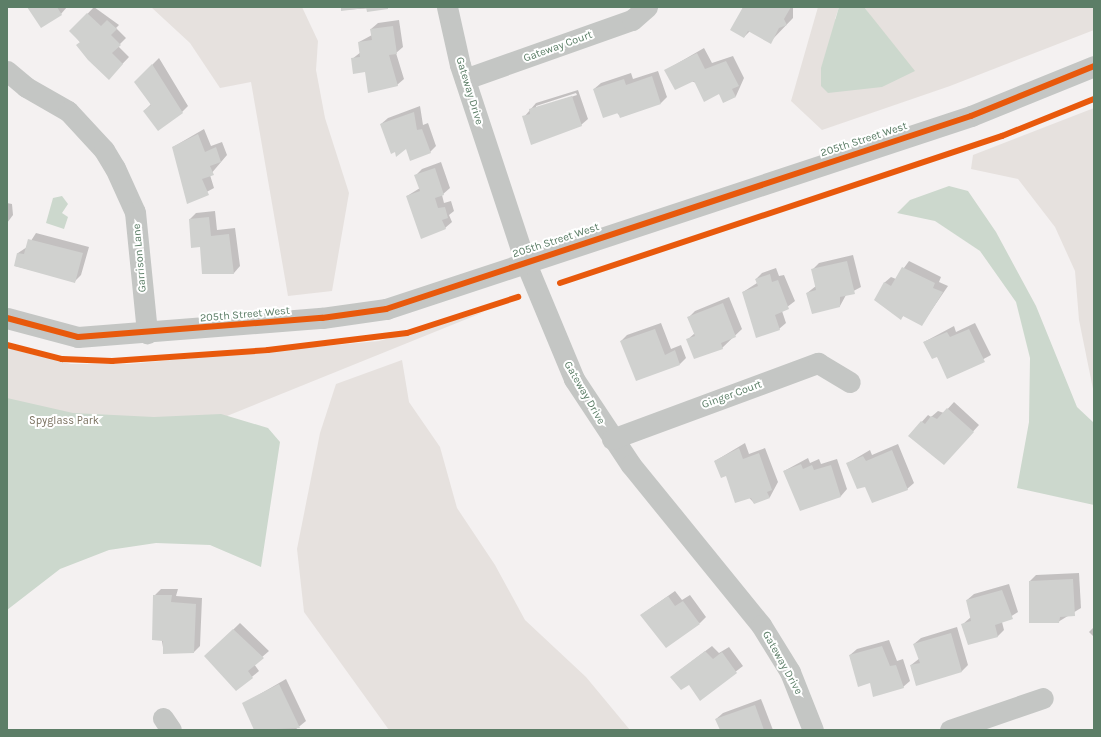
<!DOCTYPE html>
<style>
body{margin:0}
#map{position:relative;width:1101px;height:737px;overflow:hidden;background:#f4f1f1;font-family:Karla,sans-serif}
div>[style]{position:absolute}
[style*='--x']{left:calc(var(--x)*1px);top:calc(var(--y)*1px);width:calc(var(--w)*1px);rotate:calc(var(--a)*1deg)}
.green>*{inset:0;background:#e6e1de}
.water>*{inset:0;background:#ccd8cd}
.shadow>*{inset:0;background:#0003}
.building>*{inset:0;background:#d0d1cf}
.minor>*{height:21px;margin:-10.5px;padding:0 10.5px;transform-origin:10.5px;border-radius:10.5px;background:#c4c6c4}
.cycleway>*{height:6px;margin:-3px;padding:0 3px;transform-origin:3px;border-radius:3px;background:#e8590c}
span{translate:-50% -50%;white-space:nowrap;text-align:center;line-height:1.15;-webkit-text-stroke:4px #fff;paint-order:stroke}
.street-label{font-size:11px;color:#5c7e67}
.park-label{font-size:11px;color:#7b7260}
.frame{position:absolute;inset:0;border:8px solid #5c7e67;pointer-events:none}
</style>
<div id="map">
<div class="green">
<div style="clip-path:polygon(151px 7px,302px 7px,318px 41px,316px 70px,325px 118px,349px 193px,332px 291px,288px 296px,251px 82px,220px 88px,190px 43px)"></div>
<div style="clip-path:polygon(818px 7px,839px 7px,835px 19px,870px 15px,864px 7px,1094px 7px,1094px 30px,950px 86px,822px 130px,791px 101px)"></div>
<div style="clip-path:polygon(1094px 108px,1094px 394px,1079px 320px,1075px 271px,1055px 227px,1018px 179px,971px 169px,973px 155px)"></div>
<div style="clip-path:polygon(484px 312px,7px 505px,7px 348px,71px 364px,129px 364px,379px 341px)"></div>
<div style="clip-path:polygon(402px 360px,409px 402px,440px 447px,457px 508px,495px 565px,525px 620px,586px 677px,630px 730px,389px 730px,304px 612px,297px 549px,320px 433px,336px 384px)"></div>
</div>
<div class="water">
<div style="clip-path:polygon(839px 7px,864px 7px,915px 71px,882px 87px,828px 93px,821px 86px,821px 68px)"></div>
<div style="clip-path:polygon(949px 186px,968px 191px,996px 232px,1036px 306px,1077px 407px,1094px 423px,1094px 505px,1017px 488px,1029px 422px,1030px 358px,1016px 302px,980px 251px,935px 221px,897px 213px,910px 200px)"></div>
<div style="clip-path:polygon(62px 196px,68px 204px,62px 213px,68px 217px,64px 229px,46px 223px,53px 198px)"></div>
<div style="clip-path:polygon(7px 398px,73px 413px,154px 417px,221px 414px,268px 428px,280px 442px,261px 567px,210px 545px,156px 543px,109px 550px,60px 569px,7px 610px)"></div>
</div>
<div class="shadow">
<div style="clip-path:polygon(28px 7px,67px 7px,61px 14px)"></div>
<div style="clip-path:polygon(94px 7px,119px 25px,116px 28px,126px 38px,118px 46px,129px 57px,109px 78px,71px 31px)"></div>
<div style="clip-path:polygon(342px 7px,389px 7px,342px 10px)"></div>
<div style="clip-path:polygon(744px 7px,793px 7px,793px 18px,770px 42px,750px 31px,744px 37px)"></div>
<div style="clip-path:polygon(399px 20px,403px 47px,396px 53px,404px 79px,397px 85px,366px 71px,352px 59px,361px 52px,359px 42px,372px 35px,371px 29px,378px 23px)"></div>
<div style="clip-path:polygon(704px 48px,712px 63px,733px 56px,744px 78px,736px 96px,724px 102px,719px 93px,666px 70px)"></div>
<div style="clip-path:polygon(159px 58px,188px 106px,182px 112px,144px 111px,151px 104px,135px 82px)"></div>
<div style="clip-path:polygon(658px 71px,667px 97px,661px 103px,621px 117px,594px 89px,601px 83px,631px 73px,633px 79px)"></div>
<div style="clip-path:polygon(evenodd,578px 90px,588px 119px,581px 125px,524px 117px,536px 103px,578px 90px,576px 93px,577px 95px,536px 108px,536px 106px,576px 93px)"></div>
<div style="clip-path:polygon(420px 106px,423px 125px,428px 123px,436px 146px,430px 152px,407px 148px,395px 151px,381px 124px,388px 118px)"></div>
<div style="clip-path:polygon(204px 129px,211px 146px,222px 142px,227px 155px,210px 175px,214px 188px,188px 202px,173px 147px)"></div>
<div style="clip-path:polygon(441px 162px,450px 188px,442px 195px,444px 203px,451px 201px,454px 211px,449px 215px,452px 222px,445px 228px,407px 196px,420px 188px,416px 175px,422px 169px)"></div>
<div style="clip-path:polygon(7px 203px,12px 204px,13px 215px,7px 223px)"></div>
<div style="clip-path:polygon(215px 211px,217px 230px,235px 228px,240px 266px,234px 273px,203px 273px,201px 246px,190px 219px,196px 213px)"></div>
<div style="clip-path:polygon(36px 233px,89px 247px,81px 275px,75px 281px,15px 266px,18px 253px,27px 247px)"></div>
<div style="clip-path:polygon(853px 255px,861px 287px,846px 295px,840px 306px,807px 293px,816px 286px,812px 270px,819px 263px)"></div>
<div style="clip-path:polygon(909px 261px,941px 277px,939px 282px,948px 286px,922px 324px,904px 315px,901px 318px,884px 283px,891px 277px,896px 279px)"></div>
<div style="clip-path:polygon(776px 268px,779px 276px,784px 275px,795px 301px,782px 311px,786px 323px,779px 329px,743px 292px,757px 283px,756px 279px,762px 273px)"></div>
<div style="clip-path:polygon(729px 297px,742px 329px,722px 348px,687px 340px,695px 333px,688px 318px,695px 311px)"></div>
<div style="clip-path:polygon(661px 323px,671px 349px,681px 345px,686px 358px,680px 364px,621px 341px,627px 335px)"></div>
<div style="clip-path:polygon(975px 323px,991px 355px,948px 378px,937px 356px,924px 342px,954px 326px,956px 332px)"></div>
<div style="clip-path:polygon(954px 402px,979px 425px,950px 457px,909px 436px,928px 415px,931px 417px,938px 411px,944px 413px)"></div>
<div style="clip-path:polygon(745px 443px,749px 454px,765px 448px,778px 482px,770px 497px,754px 503px,715px 461px)"></div>
<div style="clip-path:polygon(898px 444px,914px 483px,907px 489px,866px 486px,848px 463px,870px 450px,872px 455px)"></div>
<div style="clip-path:polygon(808px 458px,810px 463px,819px 459px,821px 464px,837px 459px,847px 489px,841px 496px,801px 510px,784px 471px)"></div>
<div style="clip-path:polygon(1079px 573px,1081px 608px,1058px 622px,1030px 581px,1036px 575px)"></div>
<div style="clip-path:polygon(1009px 584px,1018px 612px,1002px 622px,1004px 630px,998px 636px,969px 643px,963px 624px,971px 617px,967px 600px,974px 594px)"></div>
<div style="clip-path:polygon(161px 589px,178px 589px,176px 596px,202px 598px,200px 646px,194px 652px,164px 653px,154px 596px)"></div>
<div style="clip-path:polygon(675px 591px,682px 600px,690px 595px,706px 617px,700px 623px,641px 615px)"></div>
<div style="clip-path:polygon(240px 623px,269px 651px,254px 664px,259px 671px,236px 690px,206px 656px)"></div>
<div style="clip-path:polygon(957px 627px,968px 665px,962px 671px,911px 665px,920px 658px,914px 644px,921px 638px)"></div>
<div style="clip-path:polygon(1094px 627px,1094px 637px,1089px 632px)"></div>
<div style="clip-path:polygon(889px 640px,897px 661px,903px 659px,910px 681px,903px 687px,871px 682px,850px 655px,857px 649px)"></div>
<div style="clip-path:polygon(712px 646px,719px 653px,729px 647px,743px 666px,700px 699px,689px 684px,671px 677px)"></div>
<div style="clip-path:polygon(286px 679px,306px 721px,295px 730px,256px 730px,243px 704px)"></div>
<div style="clip-path:polygon(761px 699px,773px 730px,721px 730px,716px 719px,723px 713px)"></div>
</div>
<div class="building">
<div style="clip-path:polygon(27px 7px,57px 7px,62px 15px,41px 28px)"></div>
<div style="clip-path:polygon(341px 7px,365px 7px,365px 8px,341px 11px)"></div>
<div style="clip-path:polygon(366px 7px,388px 7px,388px 9px,367px 12px)"></div>
<div style="clip-path:polygon(743px 7px,791px 7px,784px 19px,787px 25px,779px 28px,771px 44px,748px 31px,744px 38px,730px 30px)"></div>
<div style="clip-path:polygon(87px 13px,101px 26px,107px 20px,117px 29px,111px 35px,121px 45px,112px 53px,123px 64px,109px 80px,88px 60px,76px 45px,80px 42px,69px 31px)"></div>
<div style="clip-path:polygon(393px 26px,397px 54px,389px 55px,398px 86px,368px 93px,365px 72px,353px 74px,351px 58px,360px 57px,358px 42px,372px 40px,370px 29px)"></div>
<div style="clip-path:polygon(697px 53px,705px 69px,726px 61px,739px 86px,732px 89px,736px 97px,723px 103px,719px 94px,704px 102px,694px 81px,675px 90px,664px 70px)"></div>
<div style="clip-path:polygon(152px 64px,183px 113px,158px 131px,143px 111px,151px 105px,134px 82px)"></div>
<div style="clip-path:polygon(652px 76px,661px 104px,620px 118px,618px 113px,603px 118px,593px 89px,624px 79px,626px 85px)"></div>
<div style="clip-path:polygon(572px 96px,582px 126px,531px 145px,522px 116px,530px 114px,529px 109px)"></div>
<div style="clip-path:polygon(414px 112px,417px 130px,422px 129px,431px 153px,410px 161px,406px 149px,396px 157px,395px 152px,391px 154px,380px 124px)"></div>
<div style="clip-path:polygon(198px 134px,205px 152px,216px 147px,221px 162px,210px 166px,214px 175px,202px 179px,209px 195px,187px 204px,172px 147px)"></div>
<div style="clip-path:polygon(435px 168px,444px 195px,435px 198px,438px 208px,445px 207px,448px 218px,442px 220px,446px 229px,421px 239px,406px 196px,420px 191px,414px 175px)"></div>
<div style="clip-path:polygon(209px 217px,211px 236px,229px 234px,234px 274px,202px 274px,200px 247px,191px 248px,189px 219px)"></div>
<div style="clip-path:polygon(28px 239px,83px 253px,75px 283px,14px 266px,17px 253px,24px 254px)"></div>
<div style="clip-path:polygon(847px 261px,855px 294px,840px 297px,840px 307px,812px 314px,806px 293px,816px 290px,811px 269px)"></div>
<div style="clip-path:polygon(902px 267px,935px 283px,933px 288px,943px 292px,922px 326px,903px 316px,901px 320px,874px 300px,884px 282px,891px 286px)"></div>
<div style="clip-path:polygon(770px 274px,772px 282px,778px 280px,789px 309px,775px 315px,780px 330px,756px 338px,742px 292px,758px 286px,755px 279px)"></div>
<div style="clip-path:polygon(723px 303px,736px 337px,721px 343px,723px 349px,694px 359px,686px 339px,695px 336px,687px 317px)"></div>
<div style="clip-path:polygon(655px 329px,665px 355px,675px 350px,680px 365px,636px 381px,620px 341px)"></div>
<div style="clip-path:polygon(969px 329px,985px 362px,947px 379px,937px 357px,932px 359px,923px 342px,947px 332px,950px 337px)"></div>
<div style="clip-path:polygon(947px 408px,974px 432px,944px 465px,908px 436px,921px 421px,925px 424px,931px 416px,937px 419px)"></div>
<div style="clip-path:polygon(739px 448px,743px 459px,759px 453px,772px 490px,767px 492px,770px 498px,754px 504px,751px 498px,735px 503px,726px 476px,721px 478px,714px 461px)"></div>
<div style="clip-path:polygon(892px 450px,908px 490px,872px 503px,865px 487px,857px 489px,846px 463px,863px 456px,866px 461px)"></div>
<div style="clip-path:polygon(801px 464px,803px 469px,812px 465px,814px 470px,831px 465px,841px 497px,800px 511px,783px 471px)"></div>
<div style="clip-path:polygon(1073px 579px,1075px 616px,1060px 617px,1059px 623px,1029px 623px,1029px 581px)"></div>
<div style="clip-path:polygon(1002px 590px,1013px 619px,995px 625px,998px 637px,968px 645px,961px 624px,971px 621px,966px 600px)"></div>
<div style="clip-path:polygon(153px 595px,172px 595px,171px 602px,196px 604px,194px 653px,163px 654px,163px 641px,152px 640px)"></div>
<div style="clip-path:polygon(668px 596px,675px 606px,683px 601px,700px 624px,666px 648px,640px 615px)"></div>
<div style="clip-path:polygon(233px 629px,264px 658px,248px 671px,253px 678px,236px 691px,204px 656px)"></div>
<div style="clip-path:polygon(951px 633px,962px 672px,916px 686px,910px 665px,920px 663px,913px 644px)"></div>
<div style="clip-path:polygon(882px 646px,890px 666px,896px 665px,904px 688px,873px 697px,870px 683px,858px 687px,849px 655px)"></div>
<div style="clip-path:polygon(705px 651px,713px 659px,722px 652px,737px 673px,700px 701px,689px 685px,681px 690px,670px 677px)"></div>
<div style="clip-path:polygon(279px 684px,300px 728px,254px 730px,242px 703px)"></div>
<div style="clip-path:polygon(755px 705px,764px 730px,720px 730px,715px 719px)"></div>
</div>
<div class="minor">
<div style="--x:447;--y:7;--w:59;--a:77.4"></div>
<div style="--x:460;--y:65;--w:206;--a:71.7"></div>
<div style="--x:525;--y:261;--w:128;--a:67.4"></div>
<div style="--x:574;--y:379;--w:103;--a:56.5"></div>
<div style="--x:631;--y:465;--w:206;--a:50.9"></div>
<div style="--x:761;--y:625;--w:55;--a:58.3"></div>
<div style="--x:790;--y:672;--w:62;--a:68.4"></div>
<div style="--x:7;--y:71;--w:25;--a:40"></div>
<div style="--x:26;--y:87;--w:48;--a:29.7"></div>
<div style="--x:68;--y:111;--w:53;--a:47.3"></div>
<div style="--x:104;--y:150;--w:21;--a:59"></div>
<div style="--x:115;--y:168;--w:48;--a:65.6"></div>
<div style="--x:135;--y:212;--w:122;--a:84.3"></div>
<div style="--x:465;--y:79;--w:177;--a:-19.5"></div>
<div style="--x:632;--y:20;--w:20;--a:-41"></div>
<div style="--x:7;--y:318;--w:73;--a:15"></div>
<div style="--x:78;--y:337;--w:245;--a:-4.5"></div>
<div style="--x:322;--y:318;--w:65;--a:-8"></div>
<div style="--x:386;--y:309;--w:616;--a:-18.26"></div>
<div style="--x:971;--y:116;--w:133;--a:-22.1"></div>
<div style="--x:612;--y:439;--w:220;--a:-20.3"></div>
<div style="--x:818;--y:363;--w:37;--a:31"></div>
<div style="--x:163;--y:718;--w:14;--a:56"></div>
<div style="--x:950;--y:730;--w:98;--a:-19"></div>
</div>
<div class="cycleway">
<div style="--x:560;--y:283;--w:466;--a:-18.4"></div>
<div style="--x:1002;--y:136;--w:99;--a:-21.9"></div>
<div style="--x:7;--y:318;--w:73;--a:15"></div>
<div style="--x:78;--y:337;--w:245;--a:-4.5"></div>
<div style="--x:322;--y:318;--w:65;--a:-8"></div>
<div style="--x:386;--y:309;--w:616;--a:-18.26"></div>
<div style="--x:971;--y:116;--w:133;--a:-22.1"></div>
<div style="--x:7;--y:345;--w:57;--a:14.3"></div>
<div style="--x:62;--y:359;--w:50;--a:2.3"></div>
<div style="--x:112;--y:361;--w:156;--a:-4"></div>
<div style="--x:268;--y:350;--w:140;--a:-7"></div>
<div style="--x:407;--y:333;--w:117;--a:-18"></div>
</div>
<div class="street-label">
<span style="left:558px;top:47px;rotate:-20deg">Gateway Court</span>
<span style="left:469px;top:91px;rotate:73deg">Gateway Drive</span>
<span style="left:864px;top:140px;rotate:-18deg">205th Street West</span>
<span style="left:556px;top:241px;rotate:-18deg">205th Street West</span>
<span style="left:140px;top:258px;rotate:-95deg">Garrison Lane</span>
<span style="left:245px;top:315px;rotate:-5deg">205th Street West</span>
<span style="left:584px;top:393px;rotate:60deg">Gateway Drive</span>
<span style="left:732px;top:395px;rotate:-20deg">Ginger Court</span>
<span style="left:782px;top:663px;rotate:61deg">Gateway Drive</span>
</div>
<div class="park-label">
<span style="left:64px;top:421px">Spyglass Park</span>
</div>
<div class="frame"></div>
</div>
